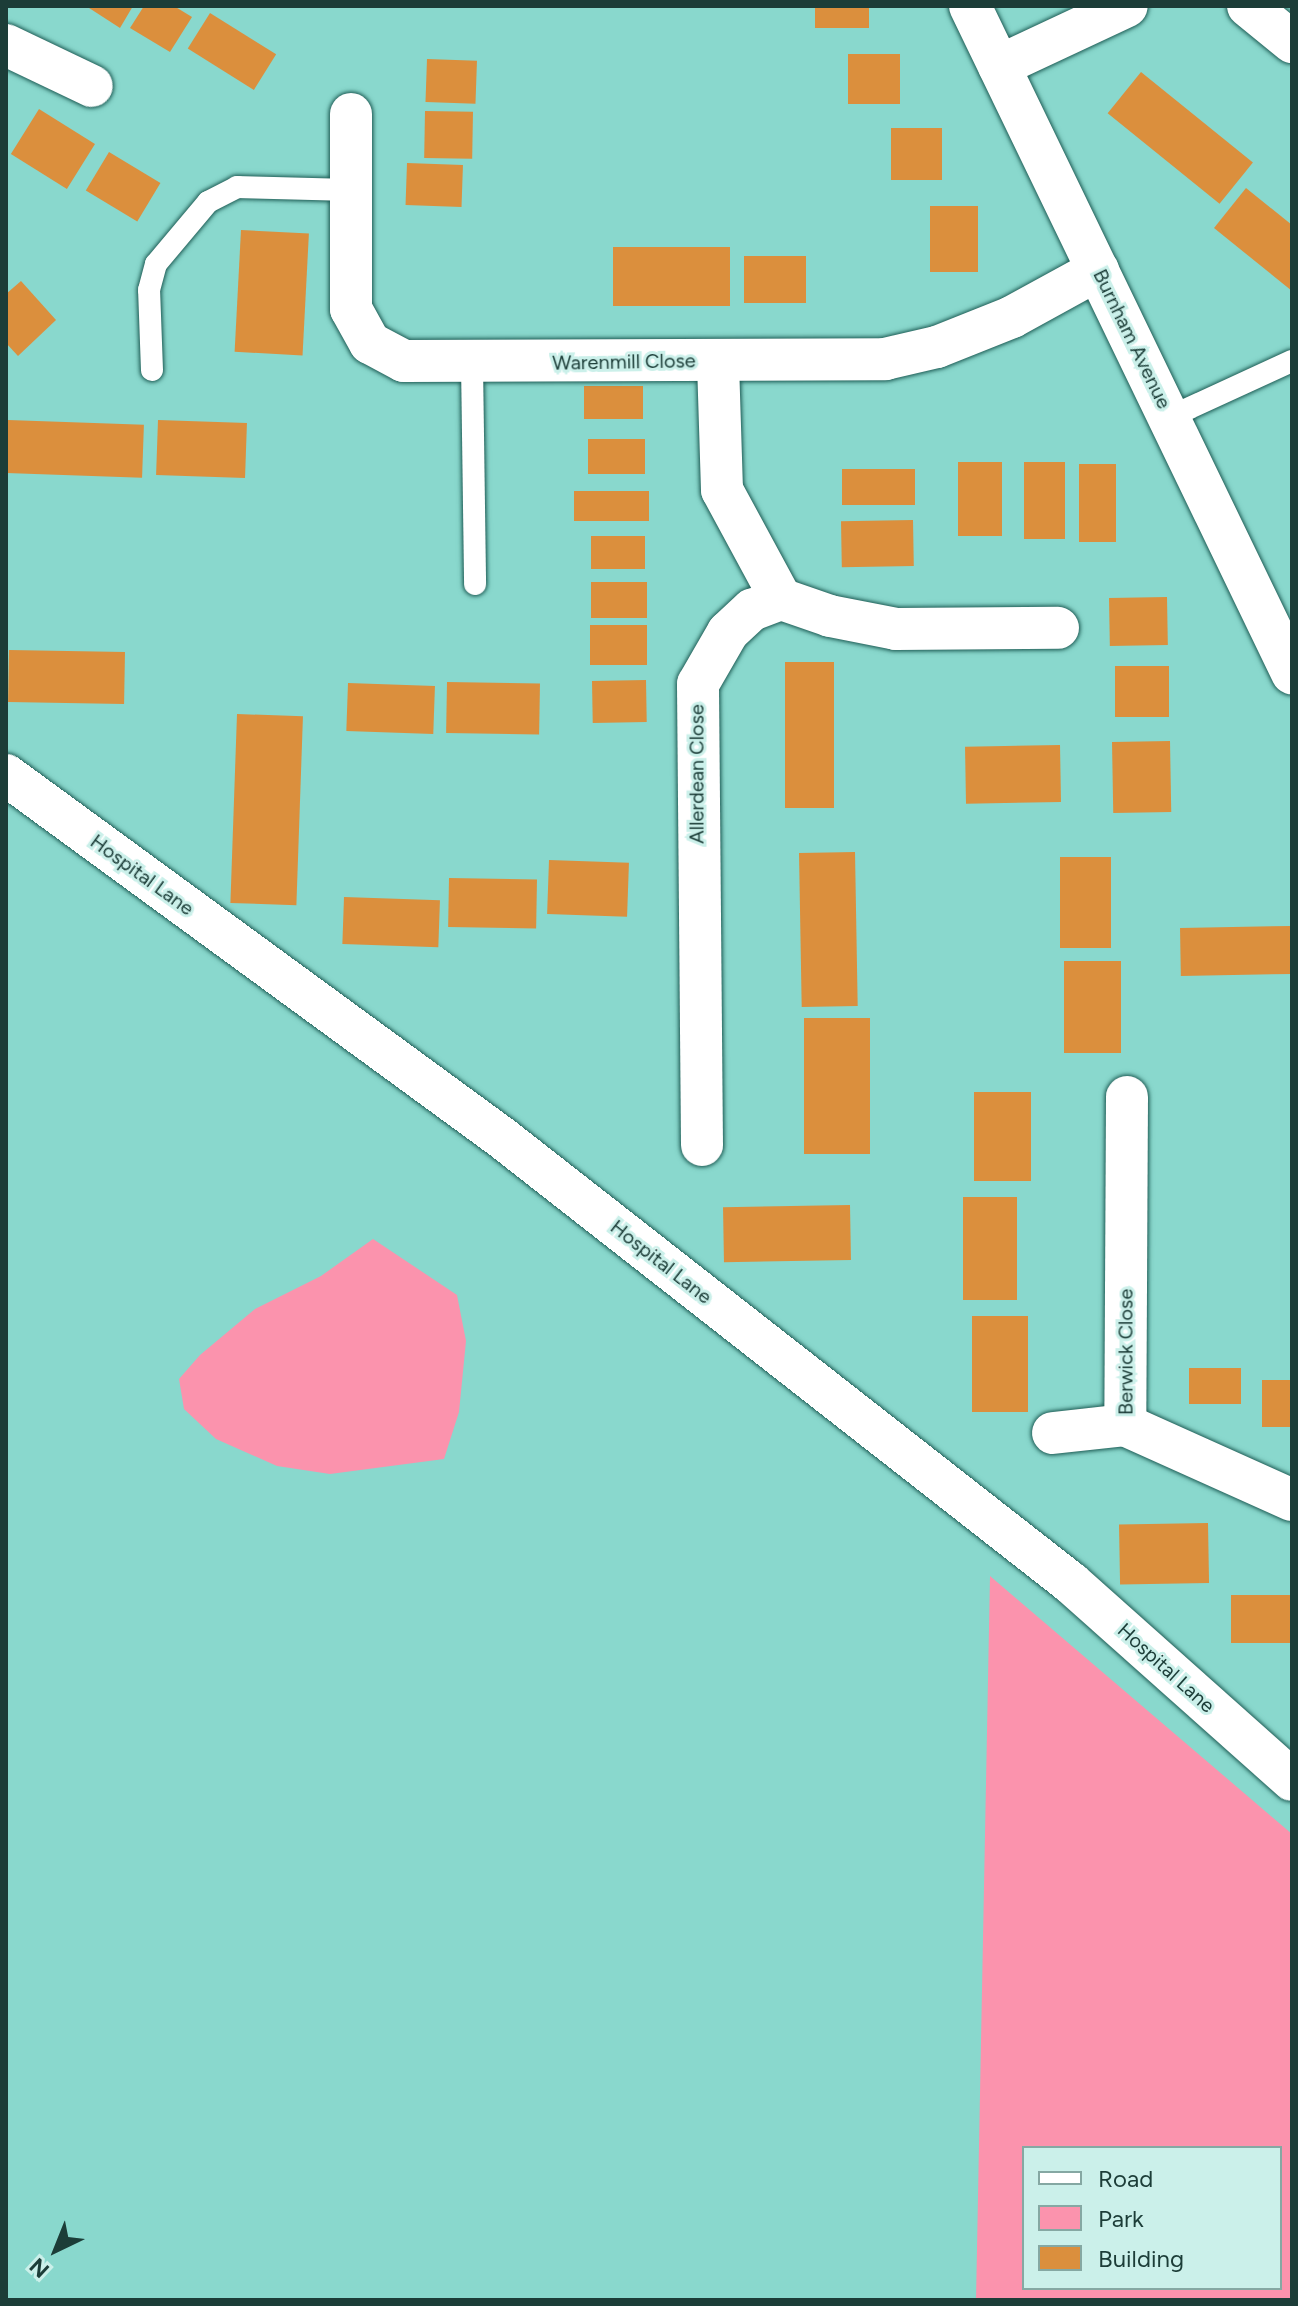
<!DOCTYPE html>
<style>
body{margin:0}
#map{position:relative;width:1298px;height:2306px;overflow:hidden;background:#89d8cd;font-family:Figtree,sans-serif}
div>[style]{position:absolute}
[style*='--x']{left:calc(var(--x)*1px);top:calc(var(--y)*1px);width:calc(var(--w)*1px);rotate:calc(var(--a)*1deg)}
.green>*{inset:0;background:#fb93ad}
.building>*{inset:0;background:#db8f3d;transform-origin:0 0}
.roads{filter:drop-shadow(0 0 2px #1f5d56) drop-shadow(0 0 2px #1f5d56)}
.lane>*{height:22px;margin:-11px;padding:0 11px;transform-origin:11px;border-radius:11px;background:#fff}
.street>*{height:42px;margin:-21px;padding:0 21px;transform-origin:21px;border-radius:21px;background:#fff}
span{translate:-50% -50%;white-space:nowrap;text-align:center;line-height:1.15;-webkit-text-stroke:6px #cbf0ea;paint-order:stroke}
.street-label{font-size:20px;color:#1c3d38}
.frame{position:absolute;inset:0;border:8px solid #1c3d38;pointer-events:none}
.legend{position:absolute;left:1022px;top:2146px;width:260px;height:144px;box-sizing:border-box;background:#cbf0ea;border:2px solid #85a8a3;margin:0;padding:10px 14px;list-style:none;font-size:24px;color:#1c3d38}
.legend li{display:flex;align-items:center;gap:16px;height:40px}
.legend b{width:40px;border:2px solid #85a8a3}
.north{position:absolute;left:16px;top:2210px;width:80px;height:80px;-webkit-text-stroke:6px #cbf0ea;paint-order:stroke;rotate:223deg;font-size:22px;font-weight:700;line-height:32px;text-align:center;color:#1c3d38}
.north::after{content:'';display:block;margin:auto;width:28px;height:36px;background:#1c3d38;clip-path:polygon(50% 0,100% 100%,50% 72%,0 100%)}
</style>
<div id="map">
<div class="green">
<div style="clip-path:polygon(373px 1239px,457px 1295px,466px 1341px,459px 1412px,444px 1459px,330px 1474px,277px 1466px,216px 1439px,184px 1409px,179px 1379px,200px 1355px,255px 1309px,321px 1276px)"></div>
<div style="clip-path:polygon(evenodd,990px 1576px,1292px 1834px,1292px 2300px,976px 2300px,990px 1576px,1024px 2148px,1280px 2148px,1280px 2288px,1024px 2288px,1024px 2148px)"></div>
</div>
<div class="building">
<div style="clip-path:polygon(86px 6px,133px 6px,120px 28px)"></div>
<div style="clip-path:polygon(144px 6px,174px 6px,192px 17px,170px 52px,130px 28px)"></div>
<div style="left:815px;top:6px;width:54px;height:22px"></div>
<div style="left:210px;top:13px;width:78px;height:42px;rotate:32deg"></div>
<div style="left:848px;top:54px;width:52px;height:50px"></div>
<div style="left:427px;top:59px;width:50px;height:43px;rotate:2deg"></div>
<div style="left:1141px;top:72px;width:144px;height:53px;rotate:39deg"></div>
<div style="left:39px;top:109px;width:66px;height:53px;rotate:32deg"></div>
<div style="left:425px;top:111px;width:48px;height:47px;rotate:1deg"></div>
<div style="left:891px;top:128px;width:51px;height:52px"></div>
<div style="left:109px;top:152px;width:60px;height:45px;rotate:31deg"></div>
<div style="left:407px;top:163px;width:56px;height:42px;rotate:2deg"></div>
<div style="clip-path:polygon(1246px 188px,1292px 225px,1292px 291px,1214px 228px)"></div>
<div style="left:930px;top:206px;width:48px;height:66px"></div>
<div style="left:241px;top:230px;width:68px;height:122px;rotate:3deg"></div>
<div style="left:613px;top:247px;width:117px;height:59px"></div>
<div style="left:806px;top:256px;width:47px;height:62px;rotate:90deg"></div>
<div style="clip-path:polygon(21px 281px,56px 320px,18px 356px,6px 343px,6px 294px)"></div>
<div style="left:584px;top:386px;width:59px;height:33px"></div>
<div style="left:8px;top:420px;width:136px;height:53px;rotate:2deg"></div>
<div style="left:158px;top:420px;width:89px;height:55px;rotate:2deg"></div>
<div style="left:588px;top:439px;width:57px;height:35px"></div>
<div style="left:1002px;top:462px;width:74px;height:44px;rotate:90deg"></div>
<div style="left:1024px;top:462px;width:41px;height:77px"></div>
<div style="left:1116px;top:464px;width:78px;height:37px;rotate:90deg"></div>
<div style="left:842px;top:469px;width:73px;height:36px"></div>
<div style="left:574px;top:491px;width:75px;height:30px"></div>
<div style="left:913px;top:520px;width:46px;height:72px;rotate:89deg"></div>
<div style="left:645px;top:536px;width:33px;height:54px;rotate:90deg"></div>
<div style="left:647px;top:582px;width:36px;height:56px;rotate:90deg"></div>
<div style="left:1167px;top:597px;width:48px;height:58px;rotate:89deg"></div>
<div style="left:647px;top:625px;width:40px;height:57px;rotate:90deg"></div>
<div style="left:9px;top:650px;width:116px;height:52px;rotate:1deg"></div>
<div style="left:785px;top:662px;width:49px;height:146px"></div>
<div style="left:1115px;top:666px;width:54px;height:51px"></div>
<div style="left:646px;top:680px;width:42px;height:54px;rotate:89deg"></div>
<div style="left:447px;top:682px;width:93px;height:51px;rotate:1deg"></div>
<div style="left:348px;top:683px;width:87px;height:48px;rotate:2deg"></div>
<div style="left:237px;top:714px;width:66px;height:189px;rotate:2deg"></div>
<div style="left:1170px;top:741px;width:71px;height:58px;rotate:89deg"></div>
<div style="left:1060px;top:745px;width:57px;height:95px;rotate:89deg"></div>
<div style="left:855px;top:852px;width:154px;height:56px;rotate:89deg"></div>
<div style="left:1060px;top:857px;width:51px;height:91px"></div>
<div style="left:549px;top:860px;width:80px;height:54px;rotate:2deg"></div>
<div style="left:449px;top:878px;width:88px;height:49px;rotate:1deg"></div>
<div style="left:344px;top:897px;width:96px;height:47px;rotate:2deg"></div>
<div style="left:1291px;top:926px;width:48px;height:111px;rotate:89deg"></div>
<div style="left:1064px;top:961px;width:57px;height:92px"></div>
<div style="left:804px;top:1018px;width:66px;height:136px"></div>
<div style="left:974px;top:1092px;width:57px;height:89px"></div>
<div style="left:963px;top:1197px;width:54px;height:103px"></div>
<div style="left:850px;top:1205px;width:55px;height:127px;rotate:89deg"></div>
<div style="left:972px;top:1316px;width:56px;height:96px"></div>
<div style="left:1241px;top:1368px;width:36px;height:52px;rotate:90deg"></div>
<div style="left:1292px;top:1380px;width:47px;height:30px;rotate:90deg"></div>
<div style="left:1208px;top:1523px;width:60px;height:89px;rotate:89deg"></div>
<div style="left:1292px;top:1595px;width:48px;height:61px;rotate:90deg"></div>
</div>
<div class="roads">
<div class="lane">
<div style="--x:472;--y:363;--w:221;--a:89.2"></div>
<div style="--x:152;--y:370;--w:80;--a:-92.1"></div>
<div style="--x:149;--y:290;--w:27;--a:-75"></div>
<div style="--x:156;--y:264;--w:81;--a:-50"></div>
<div style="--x:208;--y:202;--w:33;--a:-27"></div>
<div style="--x:237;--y:187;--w:112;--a:1.5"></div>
<div style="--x:1170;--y:417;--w:134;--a:-24.7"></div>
</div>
<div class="street">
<div style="--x:970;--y:6;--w:741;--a:64.23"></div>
<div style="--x:1248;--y:6;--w:57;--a:39.3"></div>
<div style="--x:6;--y:45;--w:95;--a:25.5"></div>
<div style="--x:999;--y:66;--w:141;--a:-25.1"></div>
<div style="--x:351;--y:114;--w:195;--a:90"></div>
<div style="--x:351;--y:309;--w:39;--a:61"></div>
<div style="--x:370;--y:343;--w:38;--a:28"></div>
<div style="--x:404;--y:361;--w:481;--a:-0.2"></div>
<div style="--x:885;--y:359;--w:53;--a:-13"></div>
<div style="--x:937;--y:347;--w:81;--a:-21.8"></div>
<div style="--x:1012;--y:317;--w:98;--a:-28.7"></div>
<div style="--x:781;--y:599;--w:52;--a:19.1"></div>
<div style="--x:830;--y:616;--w:67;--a:11.1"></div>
<div style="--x:896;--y:629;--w:162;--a:-0.4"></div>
<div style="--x:6;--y:775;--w:613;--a:36.18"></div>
<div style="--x:501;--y:1137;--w:724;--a:38.04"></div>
<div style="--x:1071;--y:1583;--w:296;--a:41.7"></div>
<div style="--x:1127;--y:1097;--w:328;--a:90.3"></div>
<div style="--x:1125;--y:1425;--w:183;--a:24.2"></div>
<div style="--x:702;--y:1145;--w:461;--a:-90.5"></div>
<div style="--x:698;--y:684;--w:60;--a:-60"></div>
<div style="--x:728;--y:632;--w:33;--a:-43"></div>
<div style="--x:752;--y:610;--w:31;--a:-21"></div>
<div style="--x:781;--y:599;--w:124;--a:-118.4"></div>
<div style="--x:722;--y:490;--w:129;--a:-91.8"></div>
<div style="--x:1053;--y:1433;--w:72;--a:-6.3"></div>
</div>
</div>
<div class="street-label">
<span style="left:1132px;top:339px;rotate:64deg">Burnham Avenue</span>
<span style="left:624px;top:362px;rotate:-1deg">Warenmill Close</span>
<span style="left:697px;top:774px;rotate:-90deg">Allerdean Close</span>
<span style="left:142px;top:875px;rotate:36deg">Hospital Lane</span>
<span style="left:661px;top:1262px;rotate:38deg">Hospital Lane</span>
<span style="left:1126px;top:1352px;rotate:-90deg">Berwick Close</span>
<span style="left:1166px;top:1668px;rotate:42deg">Hospital Lane</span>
</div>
<div class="frame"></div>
<ul class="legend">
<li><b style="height:10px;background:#fff"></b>Road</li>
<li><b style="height:22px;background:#fb93ad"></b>Park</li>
<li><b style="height:22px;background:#db8f3d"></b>Building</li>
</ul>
<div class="north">N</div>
</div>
